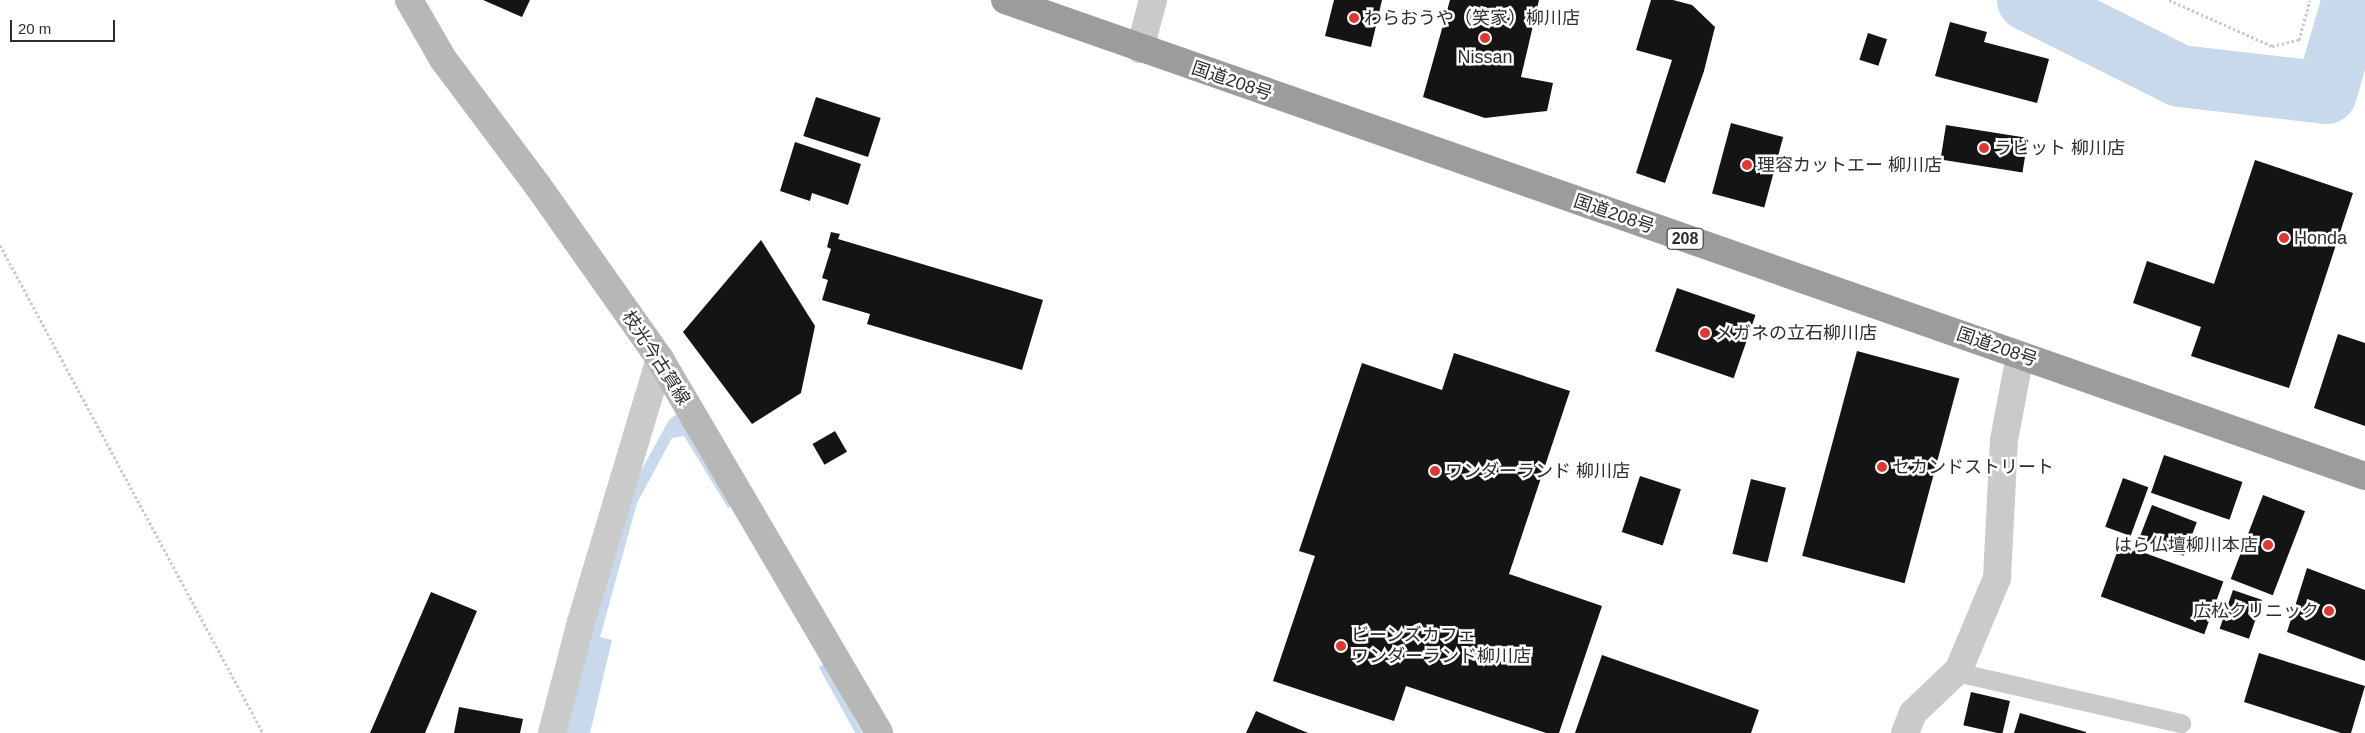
<!DOCTYPE html>
<meta charset="utf-8">
<style>
body{margin:0}
#map{position:relative;width:2365px;height:733px;overflow:hidden;background:#fff;font-family:Helvetica,"Noto Sans JP",sans-serif}
div>[style]{position:absolute}
[style*='--x']{left:calc(var(--x)*1px);top:calc(var(--y)*1px);width:calc(var(--w)*1px);rotate:calc(var(--a)*1deg)}
.water>*{inset:0;background:#c7d9ea;transform-origin:0 0}
.river>*{height:62px;margin:-31px;padding:0 31px;transform-origin:31px;border-radius:31px;background:#c7d9ea}
.building>*{inset:0;background:#141414;transform-origin:0 0}
.path>*{height:3px;margin-top:-1.5px;transform-origin:0;background:repeating-linear-gradient(90deg,#cacaca 0 2.5px,transparent 0 5px)}
.service>*{height:19px;margin:-9.5px;padding:0 9.5px;transform-origin:9.5px;border-radius:9.5px;background:#cacaca}
.minor>*{height:28px;margin:-14px;padding:0 14px;transform-origin:14px;border-radius:14px;background:#cacaca}
.tertiary>*{height:28px;margin:-14px;padding:0 14px;transform-origin:14px;border-radius:14px;background:#cacaca}
.secondary>*{height:28px;margin:-14px;padding:0 14px;transform-origin:14px;border-radius:14px;background:#b7b7b7}
.trunk>*{height:28px;margin:-14px;padding:0 14px;transform-origin:14px;border-radius:14px;background:#9c9c9c}
.dots>*{width:14px;height:14px;translate:-50% -50%;box-sizing:border-box;border:2px solid #fff;border-radius:50%}
span{translate:-50% -50%;white-space:nowrap;text-align:center;line-height:1.15;-webkit-text-stroke:5px #fff;paint-order:stroke}
.shield-label span{padding:1px 4px;background:#fff;border:1px solid;border-radius:4px;-webkit-text-stroke-width:0}
.shield-label{font-size:16px;color:#2d2d2d;font-weight:700}
.poi-label{font-size:18px;color:#2d2d2d}
.left{translate:0 -50%;text-align:left}
.right{translate:-100% -50%;text-align:right}
.street-label{font-size:18px;color:#2d2d2d}
.scale{position:absolute;left:10px;top:20px;width:105px;height:22px;box-sizing:border-box;border:2px solid #2d2d2d;border-top:0;padding-left:6px;font-size:15px;line-height:18px;white-space:nowrap;color:#2d2d2d;-webkit-text-stroke:4px #fff;paint-order:stroke}
</style>
<div id="map">
<div class="water">
<div style="clip-path:polygon(678px 413px,734px 504px,728px 508px,684px 436px,672px 438px,637px 503px,600px 637px,612px 640px,590px 733px,564px 733px,626px 498px,669px 420px)"></div>
<div style="left:824px;top:664px;width:79px;height:6px;rotate:61deg"></div>
</div>
<div class="river">
<div style="--x:2028;--y:0;--w:170;--a:26.6"></div>
<div style="--x:2180;--y:76;--w:147;--a:6.6"></div>
<div style="--x:2326;--y:93;--w:97;--a:-73.8"></div>
</div>
<div class="building">
<div style="clip-path:polygon(483px 0,530px 0,522px 17px)"></div>
<div style="clip-path:polygon(1334px 0,1382px 0,1371px 47px,1325px 36px)"></div>
<div style="clip-path:polygon(1450px 0,1539px 0,1521px 77px,1553px 83px,1547px 111px,1485px 118px,1423px 97px)"></div>
<div style="clip-path:polygon(1651px 0,1673px 0,1692px 5px,1715px 27px,1704px 71px,1665px 183px,1636px 173px,1672px 60px,1636px 50px)"></div>
<div style="clip-path:polygon(1950px 22px,1987px 32px,1984px 42px,2049px 59px,2037px 103px,1935px 76px)"></div>
<div style="left:1868px;top:33px;width:20px;height:28px;rotate:18deg"></div>
<div style="left:816px;top:97px;width:68px;height:41px;rotate:18deg"></div>
<div style="left:1731px;top:123px;width:54px;height:73px;rotate:15deg"></div>
<div style="left:1946px;top:125px;width:83px;height:35px;rotate:9deg"></div>
<div style="clip-path:polygon(795px 142px,861px 164px,848px 205px,812px 193px,810px 201px,780px 191px)"></div>
<div style="clip-path:polygon(2255px 160px,2353px 193px,2289px 388px,2191px 356px,2201px 327px,2133px 303px,2147px 261px,2214px 284px)"></div>
<div style="clip-path:polygon(831px 232px,840px 234px,838px 239px,1043px 300px,1022px 370px,867px 324px,870px 314px,822px 300px,828px 280px,822px 278px,831px 249px,827px 247px)"></div>
<div style="clip-path:polygon(761px 240px,815px 326px,801px 393px,752px 424px,683px 332px)"></div>
<div style="left:1677px;top:288px;width:83px;height:67px;rotate:19deg"></div>
<div style="clip-path:polygon(2338px 334px,2365px 343px,2365px 426px,2314px 408px)"></div>
<div style="left:1857px;top:351px;width:106px;height:212px;rotate:15deg"></div>
<div style="clip-path:polygon(1454px 353px,1570px 391px,1509px 574px,1602px 606px,1559px 733px,1546px 733px,1406px 686px,1394px 721px,1273px 681px,1315px 556px,1299px 551px,1362px 363px,1442px 390px)"></div>
<div style="left:835px;top:431px;width:24px;height:26px;rotate:60deg"></div>
<div style="left:2164px;top:455px;width:83px;height:40px;rotate:19deg"></div>
<div style="left:1640px;top:476px;width:43px;height:59px;rotate:18deg"></div>
<div style="left:2123px;top:478px;width:27px;height:52px;rotate:20deg"></div>
<div style="left:1751px;top:479px;width:36px;height:77px;rotate:14deg"></div>
<div style="left:2263px;top:495px;width:45px;height:90px;rotate:21deg"></div>
<div style="left:2152px;top:505px;width:48px;height:36px;rotate:21deg"></div>
<div style="left:2120px;top:544px;width:110px;height:56px;rotate:20deg"></div>
<div style="clip-path:polygon(2307px 568px,2365px 590px,2365px 661px,2287px 632px)"></div>
<div style="left:2233px;top:590px;width:31px;height:41px;rotate:19deg"></div>
<div style="clip-path:polygon(431px 592px,477px 611px,425px 733px,370px 733px)"></div>
<div style="clip-path:polygon(2259px 653px,2365px 686px,2351px 733px,2341px 733px,2244px 702px)"></div>
<div style="clip-path:polygon(1602px 655px,1759px 710px,1751px 733px,1575px 733px)"></div>
<div style="left:1971px;top:692px;width:40px;height:34px;rotate:13deg"></div>
<div style="clip-path:polygon(459px 707px,523px 719px,520px 733px,454px 733px)"></div>
<div style="clip-path:polygon(1256px 711px,1308px 733px,1246px 733px)"></div>
<div style="clip-path:polygon(2020px 713px,2086px 732px,2086px 733px,2014px 733px)"></div>
</div>
<div class="path">
<div style="--x:2169;--y:0;--w:113;--a:24.1"></div>
<div style="--x:2272;--y:46;--w:28;--a:-13"></div>
<div style="--x:2299;--y:40;--w:41;--a:-74.6"></div>
<div style="--x:0;--y:245;--w:554;--a:61.68"></div>
</div>
<div class="service">
<div style="--x:1956;--y:672;--w:231;--a:12.8"></div>
</div>
<div class="minor">
<div style="--x:552;--y:733;--w:115;--a:-75.4"></div>
<div style="--x:581;--y:622;--w:275;--a:-73.3"></div>
<div style="--x:1905;--y:733;--w:22;--a:-68"></div>
<div style="--x:1913;--y:713;--w:64;--a:-43.7"></div>
<div style="--x:1959;--y:669;--w:99;--a:-67.3"></div>
<div style="--x:1997;--y:578;--w:138;--a:-87.1"></div>
<div style="--x:2004;--y:440;--w:86;--a:-79.3"></div>
</div>
<div class="tertiary">
<div style="--x:1140;--y:49;--w:51;--a:-75.1"></div>
</div>
<div class="secondary">
<div style="--x:409;--y:0;--w:68;--a:60"></div>
<div style="--x:443;--y:59;--w:159;--a:53.2"></div>
<div style="--x:538;--y:186;--w:212;--a:54.8"></div>
<div style="--x:660;--y:359;--w:433;--a:59.6"></div>
</div>
<div class="trunk">
<div style="--x:1005;--y:0;--w:1441;--a:19.29"></div>
</div>
<div class="dots">
<div style="left:1354px;top:18px;background:#e03732"></div>
<div style="left:1485px;top:38px;background:#e03732"></div>
<div style="left:1984px;top:148px;background:#e03732"></div>
<div style="left:1747px;top:165px;background:#e03732"></div>
<div style="left:2284px;top:238px;background:#e03732"></div>
<div style="left:1705px;top:333px;background:#e03732"></div>
<div style="left:1882px;top:467px;background:#e03732"></div>
<div style="left:1435px;top:471px;background:#e03732"></div>
<div style="left:2268px;top:545px;background:#e03732"></div>
<div style="left:2329px;top:611px;background:#e03732"></div>
<div style="left:1341px;top:646px;background:#e03732"></div>
</div>
<div class="shield-label">
<span style="left:1685px;top:239px">208</span>
</div>
<div class="poi-label">
<span class="left" style="left:1364px;top:18px">わらおうや（笑家）柳川店</span>
<span style="left:1485px;top:57px">Nissan</span>
<span class="left" style="left:1994px;top:148px">ラビット 柳川店</span>
<span class="left" style="left:1757px;top:165px">理容カットエー 柳川店</span>
<span class="left" style="left:2294px;top:238px">Honda</span>
<span class="left" style="left:1715px;top:333px">メガネの立石柳川店</span>
<span class="left" style="left:1892px;top:467px">セカンドストリート</span>
<span class="left" style="left:1445px;top:471px">ワンダーランド 柳川店</span>
<span class="right" style="left:2258px;top:545px">はら仏壇柳川本店</span>
<span class="right" style="left:2319px;top:611px">広松クリニック</span>
<span class="left" style="left:1351px;top:646px">ビーンズカフェ<br>ワンダーランド柳川店</span>
</div>
<div class="street-label">
<span style="left:1232px;top:81px;rotate:19deg">国道208号</span>
<span style="left:1614px;top:214px;rotate:19deg">国道208号</span>
<span style="left:1997px;top:347px;rotate:19deg">国道208号</span>
<span style="left:656px;top:358px;rotate:57deg">枝光今古賀線</span>
</div>
<div class="scale">20 m</div>
</div>
